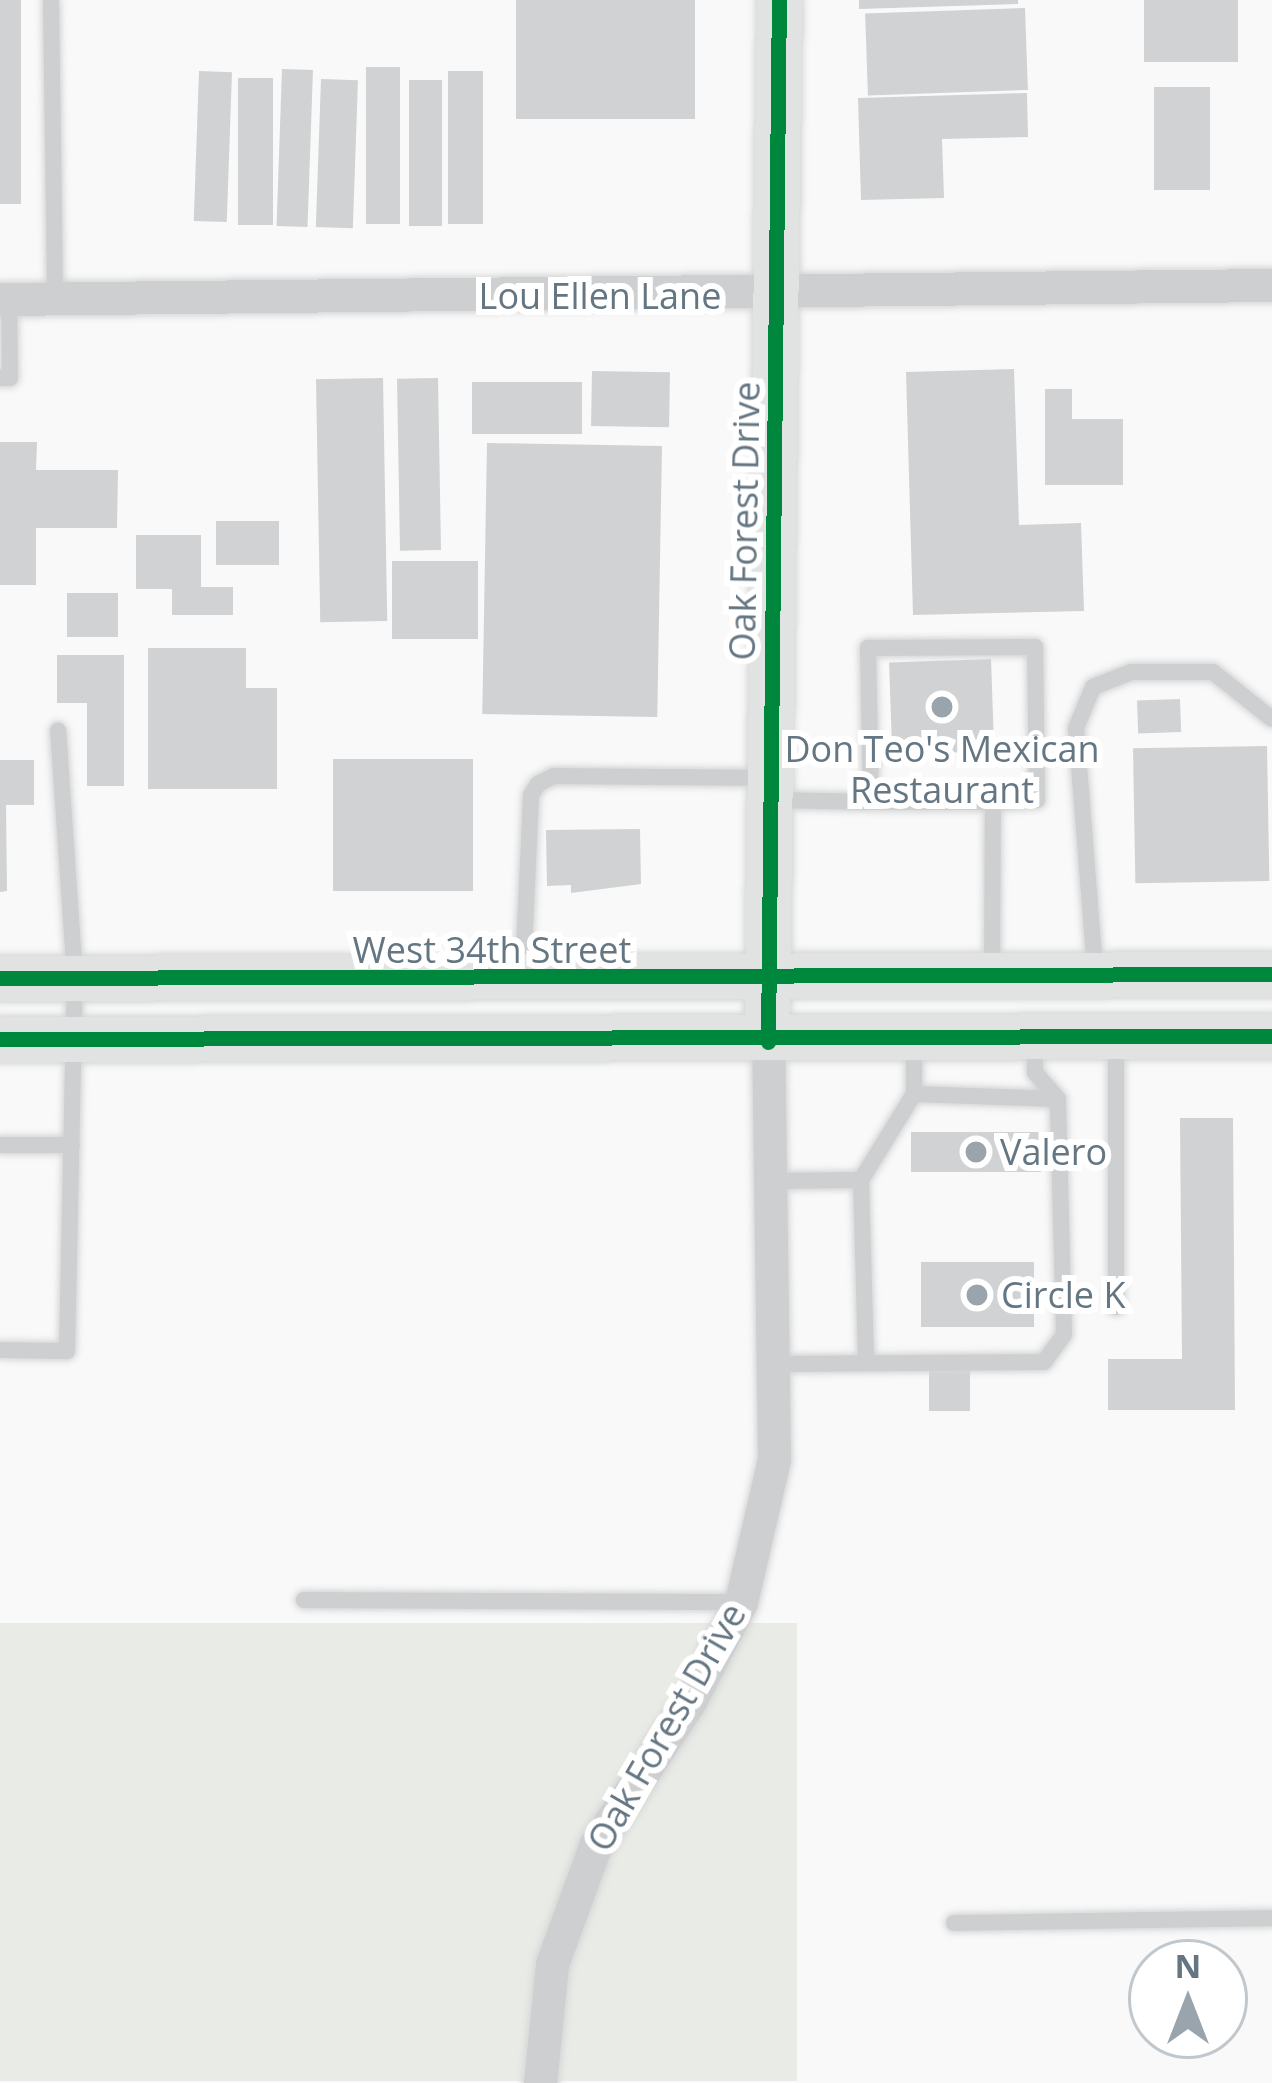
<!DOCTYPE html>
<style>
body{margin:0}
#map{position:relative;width:1272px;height:2083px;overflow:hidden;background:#f9f9f9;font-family:"Open Sans",sans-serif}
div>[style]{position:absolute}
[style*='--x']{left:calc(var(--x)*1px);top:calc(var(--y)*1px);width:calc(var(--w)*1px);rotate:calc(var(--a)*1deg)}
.green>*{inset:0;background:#e8ebe6;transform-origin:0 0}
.building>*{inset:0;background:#d0d2d3;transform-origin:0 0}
.roads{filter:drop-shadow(0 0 3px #d5d6d7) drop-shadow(0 0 3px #d5d6d7)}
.lane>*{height:16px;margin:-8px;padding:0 8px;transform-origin:8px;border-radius:8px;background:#cecfd0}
.street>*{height:33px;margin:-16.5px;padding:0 16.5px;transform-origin:16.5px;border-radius:16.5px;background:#cecfd0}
.secondary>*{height:45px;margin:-22.5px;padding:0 22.5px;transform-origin:22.5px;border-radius:22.5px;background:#e1e2e2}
.cycleway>*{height:15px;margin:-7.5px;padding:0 7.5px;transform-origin:7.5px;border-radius:7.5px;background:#00873e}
.dots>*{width:33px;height:33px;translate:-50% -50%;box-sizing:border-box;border:6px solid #fff;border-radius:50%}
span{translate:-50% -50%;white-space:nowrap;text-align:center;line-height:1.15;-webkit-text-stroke:12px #fff;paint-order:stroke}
.street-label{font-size:36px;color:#657683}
.poi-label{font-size:36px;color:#657683}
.left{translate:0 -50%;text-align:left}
.north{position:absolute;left:1128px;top:1939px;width:120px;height:120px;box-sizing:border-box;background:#fff;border:3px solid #c1c8cd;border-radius:50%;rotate:0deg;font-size:33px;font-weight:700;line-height:48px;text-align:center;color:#657683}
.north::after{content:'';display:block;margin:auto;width:42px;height:54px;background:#99a4ac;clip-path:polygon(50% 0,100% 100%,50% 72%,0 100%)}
</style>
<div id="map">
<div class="green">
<div style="left:797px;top:1623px;width:458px;height:797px;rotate:90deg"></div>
</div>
<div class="building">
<div style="left:0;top:0;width:21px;height:204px"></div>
<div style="left:516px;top:0;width:179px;height:119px"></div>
<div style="clip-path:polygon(859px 0,1018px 0,1018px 4px,859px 9px)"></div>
<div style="left:1144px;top:0;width:94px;height:62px"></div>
<div style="left:1025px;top:8px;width:82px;height:160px;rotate:88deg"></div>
<div style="left:366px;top:67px;width:34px;height:157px"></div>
<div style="left:282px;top:69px;width:31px;height:157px;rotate:2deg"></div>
<div style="left:199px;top:71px;width:33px;height:150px;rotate:2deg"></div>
<div style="left:448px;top:71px;width:35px;height:153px"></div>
<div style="left:238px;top:78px;width:35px;height:147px"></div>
<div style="left:321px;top:79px;width:37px;height:148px;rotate:2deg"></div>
<div style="left:409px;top:80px;width:33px;height:146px"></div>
<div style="left:1154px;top:87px;width:56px;height:103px"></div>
<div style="clip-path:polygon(1027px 93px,1028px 137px,942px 139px,944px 198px,861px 200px,858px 98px)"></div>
<div style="clip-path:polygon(1014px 369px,1019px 525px,1081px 523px,1084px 611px,913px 615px,906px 372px)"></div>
<div style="left:592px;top:371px;width:78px;height:55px;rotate:1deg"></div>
<div style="left:383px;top:378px;width:243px;height:67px;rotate:89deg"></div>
<div style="left:438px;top:378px;width:172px;height:41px;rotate:89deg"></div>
<div style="left:472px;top:382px;width:110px;height:52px"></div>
<div style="clip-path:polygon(1045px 389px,1072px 389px,1072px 419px,1123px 419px,1123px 485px,1045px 485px)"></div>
<div style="clip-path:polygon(0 442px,37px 442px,36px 470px,118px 470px,117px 528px,36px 528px,36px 585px,0 585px)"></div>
<div style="left:487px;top:443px;width:175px;height:271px;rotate:1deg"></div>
<div style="left:216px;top:521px;width:63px;height:44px"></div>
<div style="clip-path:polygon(136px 535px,201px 535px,201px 587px,233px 587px,233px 615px,172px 615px,172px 589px,136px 589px)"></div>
<div style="left:478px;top:561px;width:78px;height:86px;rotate:90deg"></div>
<div style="left:67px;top:593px;width:51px;height:44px"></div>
<div style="clip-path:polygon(148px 648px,246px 648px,246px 688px,277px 688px,277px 789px,148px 789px)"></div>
<div style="clip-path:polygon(57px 655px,124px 655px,124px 786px,87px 786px,87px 703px,57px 703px)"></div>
<div style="left:991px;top:659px;width:92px;height:102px;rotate:88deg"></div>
<div style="left:1180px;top:699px;width:33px;height:43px;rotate:88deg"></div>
<div style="left:1267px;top:746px;width:135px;height:134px;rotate:89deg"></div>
<div style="left:333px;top:759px;width:140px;height:132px"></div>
<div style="clip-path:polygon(0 760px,34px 760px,34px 805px,6px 805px,7px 891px,0 892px)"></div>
<div style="clip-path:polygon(640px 829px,641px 884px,571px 893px,571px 885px,547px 886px,546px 830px)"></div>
<div style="clip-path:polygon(1180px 1118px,1233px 1118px,1235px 1410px,1108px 1410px,1108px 1359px,1182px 1359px)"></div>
<div style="left:911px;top:1132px;width:130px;height:40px"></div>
<div style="left:921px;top:1262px;width:113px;height:65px"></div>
<div style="left:929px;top:1367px;width:41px;height:44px"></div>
</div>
<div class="roads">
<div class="lane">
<div style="--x:51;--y:2;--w:297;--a:89.2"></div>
<div style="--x:0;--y:378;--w:10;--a:0"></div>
<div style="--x:10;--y:378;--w:79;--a:-90.7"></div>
<div style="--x:774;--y:800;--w:97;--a:1.2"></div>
<div style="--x:871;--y:802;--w:122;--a:0"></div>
<div style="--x:993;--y:802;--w:44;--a:-2.6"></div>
<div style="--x:1037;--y:800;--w:153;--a:-90.7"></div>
<div style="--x:1035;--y:647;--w:167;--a:179.7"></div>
<div style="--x:868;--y:648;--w:154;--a:88.9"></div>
<div style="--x:1095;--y:969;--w:242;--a:-94.5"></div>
<div style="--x:1076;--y:728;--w:44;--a:-67.5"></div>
<div style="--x:1093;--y:687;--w:41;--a:-21.5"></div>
<div style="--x:1131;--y:672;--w:82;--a:0"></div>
<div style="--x:1213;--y:672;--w:75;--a:38.5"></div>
<div style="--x:523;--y:973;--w:178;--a:-87.4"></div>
<div style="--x:531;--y:795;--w:13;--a:-58"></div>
<div style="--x:538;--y:784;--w:18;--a:-27"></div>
<div style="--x:554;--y:776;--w:215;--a:0.5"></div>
<div style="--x:992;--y:975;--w:173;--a:-89.7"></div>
<div style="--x:1116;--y:1040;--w:267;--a:90"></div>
<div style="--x:914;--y:1042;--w:52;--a:90"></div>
<div style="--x:914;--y:1094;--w:144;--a:2"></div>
<div style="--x:1058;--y:1099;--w:35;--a:-131"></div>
<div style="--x:1035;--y:1073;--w:32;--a:-90"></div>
<div style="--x:0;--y:1145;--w:72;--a:0"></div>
<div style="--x:861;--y:1180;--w:181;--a:88.4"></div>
<div style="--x:770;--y:1181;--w:91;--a:-0.6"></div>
<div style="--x:861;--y:1180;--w:101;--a:-58.4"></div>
<div style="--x:0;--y:1350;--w:67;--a:0.9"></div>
<div style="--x:67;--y:1351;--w:373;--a:-88.8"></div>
<div style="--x:75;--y:978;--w:248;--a:-93.9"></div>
<div style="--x:772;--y:1364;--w:272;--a:-0.4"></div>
<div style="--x:1044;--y:1362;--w:34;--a:-54"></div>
<div style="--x:1064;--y:1334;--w:235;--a:-91.5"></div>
<div style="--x:304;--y:1600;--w:436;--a:0.3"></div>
<div style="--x:954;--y:1923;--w:318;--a:-0.9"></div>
</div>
<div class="street">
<div style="--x:0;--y:299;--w:1272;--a:-0.63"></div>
<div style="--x:540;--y:2083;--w:120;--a:-84.2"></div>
<div style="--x:552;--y:1964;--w:128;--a:-69.9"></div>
<div style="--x:596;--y:1844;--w:171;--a:-56.7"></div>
<div style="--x:690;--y:1701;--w:111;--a:-62.7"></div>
<div style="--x:741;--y:1602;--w:147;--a:-77"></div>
<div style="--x:774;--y:1459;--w:417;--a:-90.8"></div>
</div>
<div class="secondary">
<div style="--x:0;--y:978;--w:1272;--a:-0.18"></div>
<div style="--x:767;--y:1010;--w:1010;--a:-89.32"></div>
<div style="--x:0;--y:1039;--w:1272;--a:-0.14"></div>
</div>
</div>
<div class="cycleway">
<div style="--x:0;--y:978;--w:1272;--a:-0.18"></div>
<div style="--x:0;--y:1039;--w:1272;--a:-0.14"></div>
<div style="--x:768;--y:1042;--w:1042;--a:-89.4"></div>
</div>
<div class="dots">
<div style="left:942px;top:707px;background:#99a4ac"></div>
<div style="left:976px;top:1152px;background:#99a4ac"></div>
<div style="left:977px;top:1295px;background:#99a4ac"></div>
</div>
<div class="street-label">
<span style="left:600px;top:296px">Lou Ellen Lane</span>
<span style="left:744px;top:521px;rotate:-89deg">Oak Forest Drive</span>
<span style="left:492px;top:950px">West 34th Street</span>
<span style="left:666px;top:1727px;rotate:-60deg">Oak Forest Drive</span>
</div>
<div class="poi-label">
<span style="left:942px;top:769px">Don Teo's Mexican<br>Restaurant</span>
<span class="left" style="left:1000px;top:1152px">Valero</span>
<span class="left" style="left:1001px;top:1295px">Circle K</span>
</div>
<div class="north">N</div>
</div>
